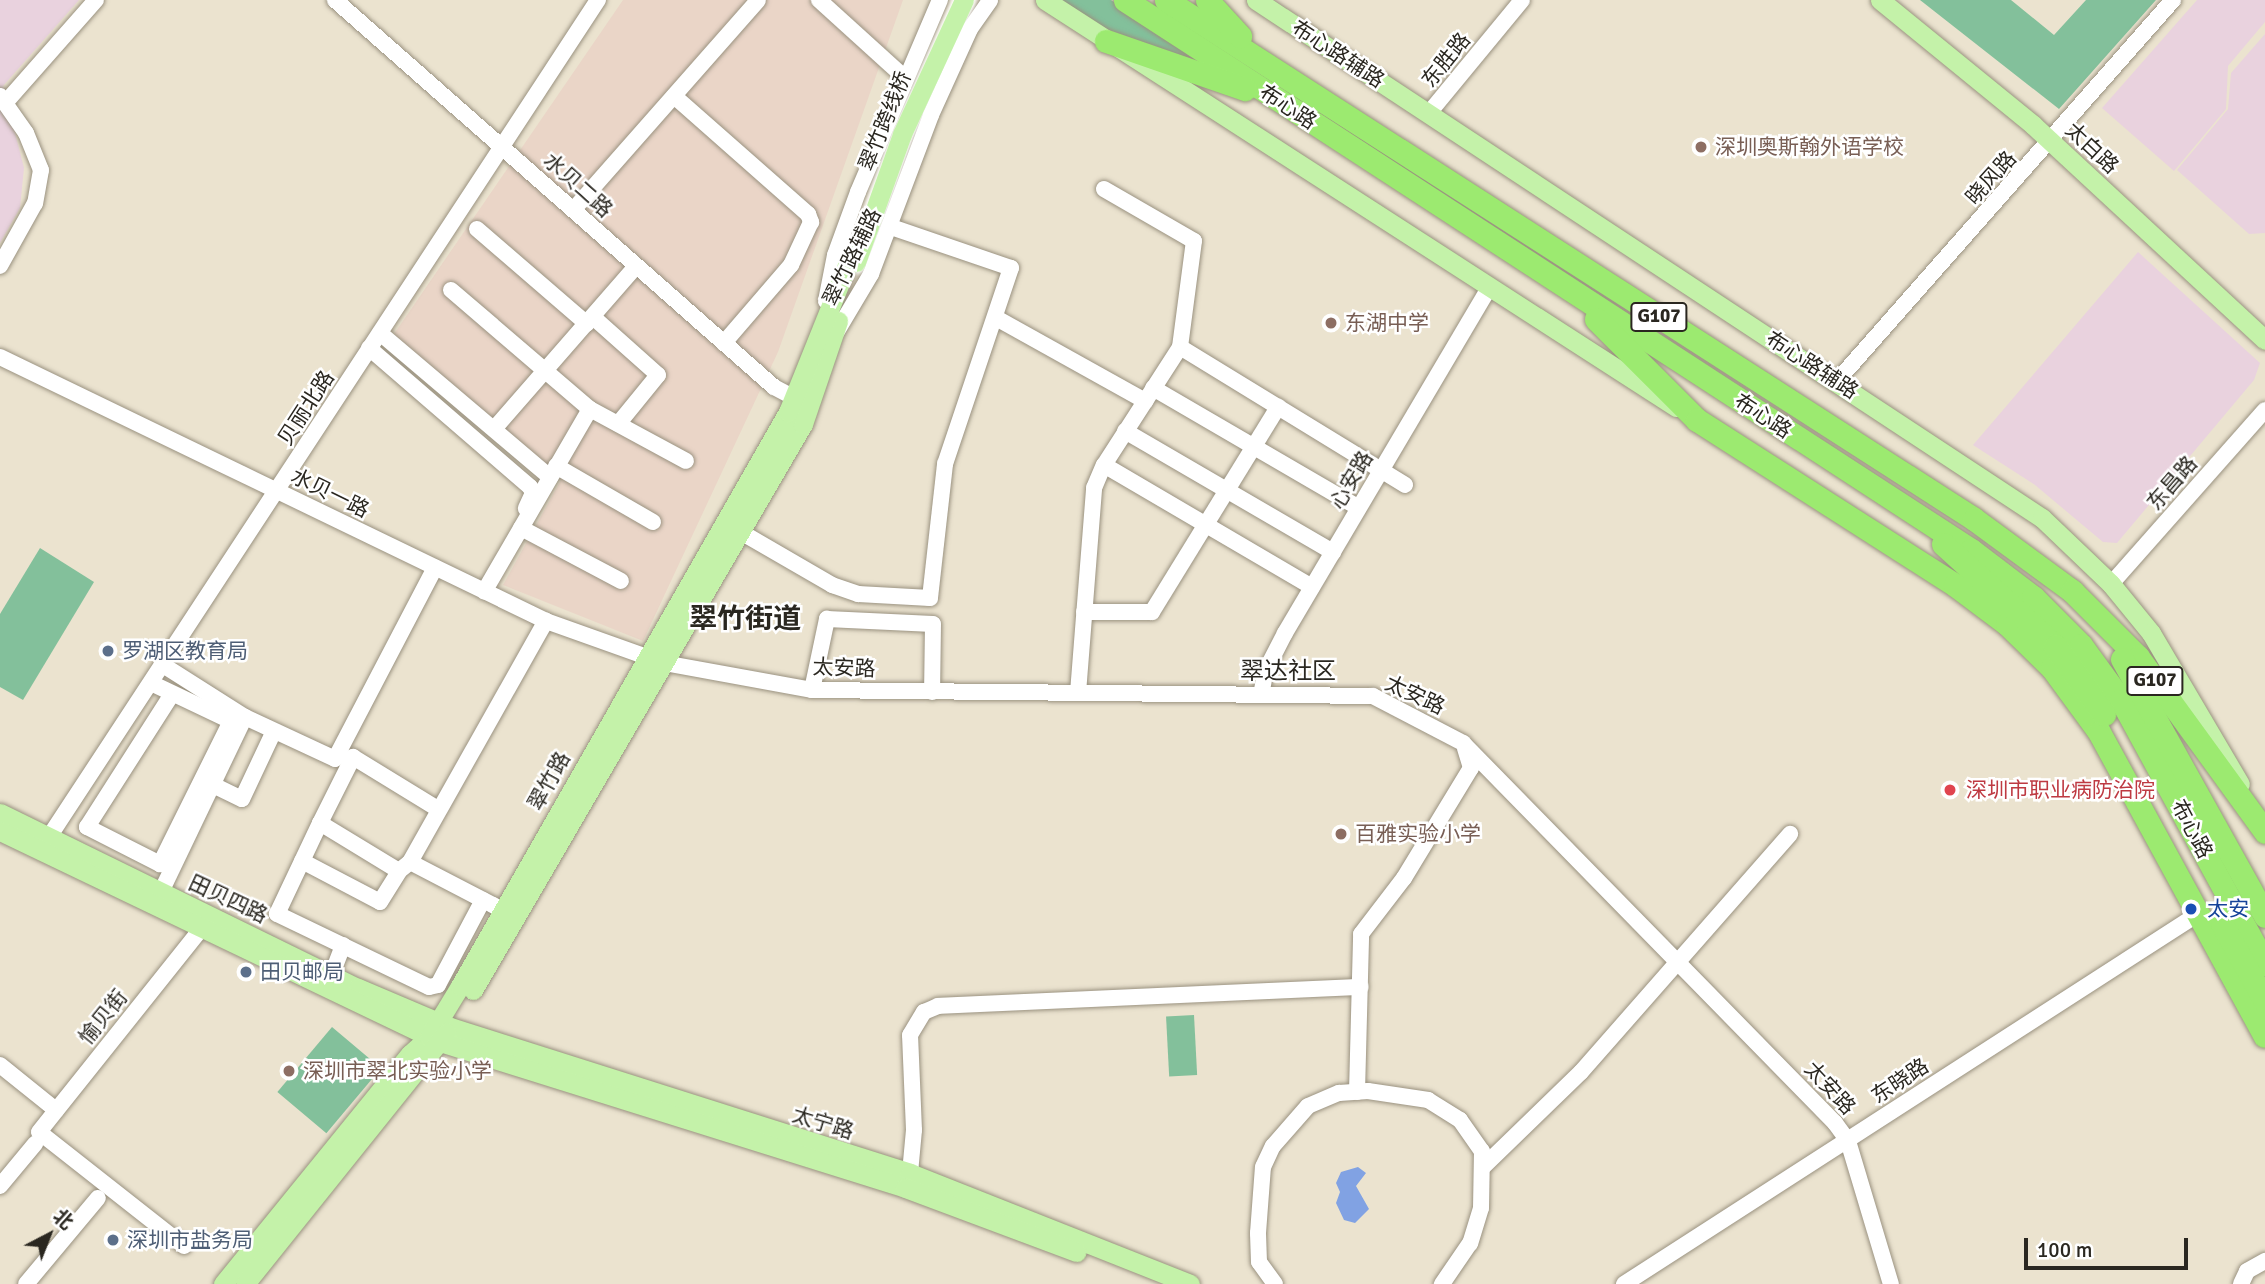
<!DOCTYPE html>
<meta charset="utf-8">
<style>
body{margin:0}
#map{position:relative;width:2265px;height:1284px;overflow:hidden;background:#ebe3cf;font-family:Signika,"Noto Sans SC",sans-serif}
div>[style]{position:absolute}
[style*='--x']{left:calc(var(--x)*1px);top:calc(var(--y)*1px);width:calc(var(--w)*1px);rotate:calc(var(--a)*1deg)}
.commercial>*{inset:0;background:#e9d2de}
.industrial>*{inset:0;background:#ead5c7}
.green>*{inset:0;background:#83c09b;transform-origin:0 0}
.water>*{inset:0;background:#81a2e3}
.roads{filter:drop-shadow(0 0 2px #9a9280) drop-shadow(0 0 2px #9a9280)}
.minor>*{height:16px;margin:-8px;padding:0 8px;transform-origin:8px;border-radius:8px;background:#fff}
.major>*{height:19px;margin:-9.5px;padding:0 9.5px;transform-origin:9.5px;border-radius:9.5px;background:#c4f2a9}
.highway>*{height:23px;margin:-11.5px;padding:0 11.5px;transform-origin:11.5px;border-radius:11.5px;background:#9cea70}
.bridges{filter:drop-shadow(0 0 2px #fff) drop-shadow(0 0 2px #fff)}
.major-bridge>*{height:19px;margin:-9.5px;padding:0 9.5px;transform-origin:9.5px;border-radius:9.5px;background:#c4f2a9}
.dots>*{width:19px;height:19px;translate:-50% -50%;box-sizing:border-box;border:4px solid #fff;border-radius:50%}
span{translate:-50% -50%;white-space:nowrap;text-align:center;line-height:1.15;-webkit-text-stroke:5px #fff;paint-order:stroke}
.shield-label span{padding:2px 5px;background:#fff;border:2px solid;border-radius:5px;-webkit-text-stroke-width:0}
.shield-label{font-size:19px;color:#2a2720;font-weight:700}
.street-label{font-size:21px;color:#2a2720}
.education-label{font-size:21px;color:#785e54}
.left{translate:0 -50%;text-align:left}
.service-label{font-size:21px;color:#4e5e75}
.health-label{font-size:21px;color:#be3a42}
.transit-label{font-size:21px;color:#164399}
.quarter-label{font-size:24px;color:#2a2720}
.district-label{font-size:28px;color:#2a2720;font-weight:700}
.north{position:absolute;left:14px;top:1200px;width:70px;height:70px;-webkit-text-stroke:5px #fff;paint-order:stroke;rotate:42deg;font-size:19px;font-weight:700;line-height:28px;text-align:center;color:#2a2720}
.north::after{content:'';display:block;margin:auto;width:24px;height:32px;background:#2a2720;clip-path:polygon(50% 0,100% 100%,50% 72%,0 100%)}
.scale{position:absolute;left:2024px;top:1238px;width:164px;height:32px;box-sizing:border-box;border:4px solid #2a2720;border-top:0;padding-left:9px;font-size:21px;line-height:24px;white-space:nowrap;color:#2a2720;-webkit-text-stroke:5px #fff;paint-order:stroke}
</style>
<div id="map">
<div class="commercial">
<div style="clip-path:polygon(0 0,79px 0,3px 86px,24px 168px,20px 208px,0 243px)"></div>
<div style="clip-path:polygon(2197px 0,2265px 0,2265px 22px,2228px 66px,2226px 109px,2174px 171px,2102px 108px)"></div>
<div style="clip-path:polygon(2265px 34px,2265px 233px,2249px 234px,2177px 170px,2228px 109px,2231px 73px)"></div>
<div style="clip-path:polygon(2138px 252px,2260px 363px,2254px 380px,2117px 543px,2103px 542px,2035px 485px,1973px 445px)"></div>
</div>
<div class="industrial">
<div style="clip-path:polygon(623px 0,903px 0,778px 352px,643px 641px,503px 585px,561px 480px,394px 334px)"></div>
</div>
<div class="green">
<div style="clip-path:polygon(1052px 0,1111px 0,1220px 73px,1104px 35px)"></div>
<div style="clip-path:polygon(1920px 0,2011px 0,2054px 35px,2086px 0,2156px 0,2059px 109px)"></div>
<div style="clip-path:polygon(40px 548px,94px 582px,23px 700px,0 687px,0 614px)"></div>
<div style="left:1194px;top:1015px;width:60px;height:28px;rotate:87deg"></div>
<div style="left:332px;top:1027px;width:64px;height:85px;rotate:40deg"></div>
</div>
<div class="water">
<div style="clip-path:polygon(1358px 1167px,1366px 1173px,1356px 1186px,1369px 1209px,1355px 1223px,1344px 1220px,1336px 1203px,1340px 1192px,1336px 1183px,1341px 1172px)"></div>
</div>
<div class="roads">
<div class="minor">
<div style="--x:335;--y:0;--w:585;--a:41.4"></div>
<div style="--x:774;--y:387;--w:24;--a:28"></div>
<div style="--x:819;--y:0;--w:115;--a:42.2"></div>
<div style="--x:0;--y:96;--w:45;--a:54.9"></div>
<div style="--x:26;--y:133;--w:40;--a:68"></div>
<div style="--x:41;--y:170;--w:34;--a:100"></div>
<div style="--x:35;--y:203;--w:72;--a:119.1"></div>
<div style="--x:674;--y:96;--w:179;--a:41.4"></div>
<div style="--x:808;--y:214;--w:9;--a:69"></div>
<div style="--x:811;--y:222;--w:47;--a:114.9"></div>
<div style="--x:791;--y:265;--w:103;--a:130.7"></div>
<div style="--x:6;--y:102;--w:136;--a:-48.6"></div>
<div style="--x:1429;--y:113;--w:146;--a:-50.5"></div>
<div style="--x:574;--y:209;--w:278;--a:-48.6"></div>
<div style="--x:477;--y:229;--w:145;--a:40.8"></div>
<div style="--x:451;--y:290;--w:183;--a:40.6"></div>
<div style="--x:590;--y:409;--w:211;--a:120.1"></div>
<div style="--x:826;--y:301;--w:47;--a:-78.9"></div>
<div style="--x:835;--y:255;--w:67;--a:-69.9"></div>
<div style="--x:858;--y:192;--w:209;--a:-66.9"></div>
<div style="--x:593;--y:317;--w:87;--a:41.7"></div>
<div style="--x:658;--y:375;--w:63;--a:129.2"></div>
<div style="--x:996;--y:318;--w:171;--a:29.1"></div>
<div style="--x:380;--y:333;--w:223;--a:40.3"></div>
<div style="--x:836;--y:333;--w:69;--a:-59.3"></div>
<div style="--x:871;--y:274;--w:170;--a:-69.3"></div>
<div style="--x:931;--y:115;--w:94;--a:-65.6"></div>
<div style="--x:970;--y:29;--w:35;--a:-55"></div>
<div style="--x:1180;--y:347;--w:264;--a:31.5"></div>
<div style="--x:369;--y:348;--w:213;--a:40.8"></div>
<div style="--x:530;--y:487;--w:7;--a:63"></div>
<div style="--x:533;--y:493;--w:17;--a:115"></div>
<div style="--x:0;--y:357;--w:606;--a:25.8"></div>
<div style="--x:546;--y:621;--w:125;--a:19.6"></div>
<div style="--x:664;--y:663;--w:150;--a:10.3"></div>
<div style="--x:812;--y:690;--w:561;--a:0.61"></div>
<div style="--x:1373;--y:696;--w:102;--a:27.6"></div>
<div style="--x:1463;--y:743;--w:532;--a:45.61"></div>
<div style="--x:1835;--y:1123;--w:22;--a:54"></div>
<div style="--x:1848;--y:1141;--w:149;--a:73.3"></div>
<div style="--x:1837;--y:381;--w:508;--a:-48.59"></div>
<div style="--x:1153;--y:388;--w:238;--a:30.2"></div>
<div style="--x:590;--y:409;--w:109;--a:28.4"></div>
<div style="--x:494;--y:429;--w:216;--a:-48.9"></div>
<div style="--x:1125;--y:431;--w:241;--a:30.2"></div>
<div style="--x:1104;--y:465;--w:241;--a:30.4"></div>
<div style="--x:556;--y:466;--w:112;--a:30"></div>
<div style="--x:521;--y:528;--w:113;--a:27.9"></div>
<div style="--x:739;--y:531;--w:108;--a:30.1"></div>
<div style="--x:832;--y:585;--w:28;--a:19"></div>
<div style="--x:858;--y:594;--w:72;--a:3.2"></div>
<div style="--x:930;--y:598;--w:135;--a:-83.6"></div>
<div style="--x:945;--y:464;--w:207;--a:-71.4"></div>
<div style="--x:1011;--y:268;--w:127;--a:-161.1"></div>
<div style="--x:2111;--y:584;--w:232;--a:-48.5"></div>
<div style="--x:1084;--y:612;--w:68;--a:0"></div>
<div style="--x:1152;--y:612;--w:241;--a:-58.4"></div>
<div style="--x:163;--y:665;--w:97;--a:32.4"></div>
<div style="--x:245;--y:717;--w:99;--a:25"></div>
<div style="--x:335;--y:759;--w:216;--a:-62.4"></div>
<div style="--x:151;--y:683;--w:89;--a:25.4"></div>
<div style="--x:231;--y:721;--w:160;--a:116.4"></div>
<div style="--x:160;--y:864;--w:82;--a:-153.1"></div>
<div style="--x:87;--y:827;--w:158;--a:-57.4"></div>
<div style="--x:812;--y:690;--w:73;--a:-78.1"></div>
<div style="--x:827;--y:619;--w:106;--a:2.7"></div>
<div style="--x:933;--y:624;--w:68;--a:90.8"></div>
<div style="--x:1078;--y:693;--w:206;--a:-85.5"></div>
<div style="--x:1094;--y:488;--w:25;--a:-67"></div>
<div style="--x:1104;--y:465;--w:140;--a:-57.2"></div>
<div style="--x:1180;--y:347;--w:107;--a:-82.5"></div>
<div style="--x:1194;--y:241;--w:104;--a:-150"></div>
<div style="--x:1261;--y:695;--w:25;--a:-79"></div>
<div style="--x:1266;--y:670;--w:42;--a:-62.8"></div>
<div style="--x:1285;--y:633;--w:399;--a:-59.4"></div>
<div style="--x:213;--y:785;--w:32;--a:26"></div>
<div style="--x:242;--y:799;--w:75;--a:-64.8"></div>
<div style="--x:320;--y:823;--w:74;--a:-63.4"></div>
<div style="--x:353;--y:757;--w:100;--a:31.5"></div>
<div style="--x:49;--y:837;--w:1001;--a:-56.74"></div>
<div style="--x:302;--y:861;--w:88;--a:27.7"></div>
<div style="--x:380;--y:902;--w:36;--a:-58"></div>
<div style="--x:410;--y:862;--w:277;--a:-60.6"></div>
<div style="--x:161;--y:892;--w:194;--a:-64.4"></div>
<div style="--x:483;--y:900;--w:96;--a:117.9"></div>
<div style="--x:438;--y:985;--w:9;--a:167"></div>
<div style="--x:429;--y:987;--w:169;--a:-154.3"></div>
<div style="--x:277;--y:914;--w:101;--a:-64.7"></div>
<div style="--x:320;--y:823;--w:92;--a:31.3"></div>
<div style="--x:399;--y:871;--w:14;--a:-39"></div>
<div style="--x:410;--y:862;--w:93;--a:27.4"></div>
<div style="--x:493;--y:905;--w:10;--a:29"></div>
<div style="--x:332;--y:974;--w:31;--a:-69"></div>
<div style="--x:0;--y:1065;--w:72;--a:38.8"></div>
<div style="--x:1357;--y:1092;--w:158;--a:-88.5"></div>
<div style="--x:1361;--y:934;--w:71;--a:-52.5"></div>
<div style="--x:1404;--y:878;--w:129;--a:-58.7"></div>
<div style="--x:1471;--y:768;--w:21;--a:-107"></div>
<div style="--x:1484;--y:1166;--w:135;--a:-44.1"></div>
<div style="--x:1581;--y:1072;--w:317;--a:-48.7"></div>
<div style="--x:910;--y:1173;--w:43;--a:-84.7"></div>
<div style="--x:914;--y:1130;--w:95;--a:-92.4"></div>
<div style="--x:910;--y:1035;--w:27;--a:-59"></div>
<div style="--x:924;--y:1012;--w:15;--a:-23"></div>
<div style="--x:938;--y:1006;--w:423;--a:-2.6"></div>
<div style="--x:0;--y:1186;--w:55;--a:-50.2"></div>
<div style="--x:184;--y:1246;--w:184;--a:-141.8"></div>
<div style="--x:39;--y:1132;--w:260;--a:-51.4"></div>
<div style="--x:26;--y:1284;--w:112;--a:-50.1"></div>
<div style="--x:1275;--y:1284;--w:27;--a:-126"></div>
<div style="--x:1259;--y:1262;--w:29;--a:-92"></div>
<div style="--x:1258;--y:1233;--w:66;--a:-85.7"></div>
<div style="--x:1263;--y:1167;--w:23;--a:-65"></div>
<div style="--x:1273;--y:1146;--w:53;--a:-48.8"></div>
<div style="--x:1308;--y:1106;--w:34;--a:-23"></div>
<div style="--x:1339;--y:1093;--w:29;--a:-4"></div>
<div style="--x:1368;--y:1091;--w:61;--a:8.5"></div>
<div style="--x:1428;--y:1100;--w:38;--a:32"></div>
<div style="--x:1460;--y:1120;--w:38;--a:55"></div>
<div style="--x:1482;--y:1151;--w:57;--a:91"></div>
<div style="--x:1481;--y:1208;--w:37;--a:107"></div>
<div style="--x:1470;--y:1243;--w:50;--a:124.3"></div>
<div style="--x:1624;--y:1284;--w:683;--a:-32.81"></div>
<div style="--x:2241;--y:1284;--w:14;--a:-65"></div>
<div style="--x:2247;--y:1271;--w:21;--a:-29"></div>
</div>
<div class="major">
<div style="--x:1045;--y:0;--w:751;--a:32.82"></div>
<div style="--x:1256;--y:0;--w:941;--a:33.39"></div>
<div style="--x:2042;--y:518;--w:95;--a:43.7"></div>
<div style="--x:2111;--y:584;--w:63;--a:50.8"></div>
<div style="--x:2151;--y:633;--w:175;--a:59.5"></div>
<div style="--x:1880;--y:0;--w:198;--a:39.2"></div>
<div style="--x:2033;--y:125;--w:316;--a:42.8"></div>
<div style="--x:0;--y:813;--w:398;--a:26.1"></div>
<div style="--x:358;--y:988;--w:100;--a:23"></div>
<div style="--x:450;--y:1027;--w:483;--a:17.6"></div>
<div style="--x:910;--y:1173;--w:301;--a:21.6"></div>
<div style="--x:0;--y:831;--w:488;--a:25.6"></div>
<div style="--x:440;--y:1042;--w:487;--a:17.4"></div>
<div style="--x:905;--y:1188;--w:183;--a:20.5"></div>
<div style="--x:473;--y:990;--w:655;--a:-59.76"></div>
<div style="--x:803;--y:424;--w:109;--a:-71.2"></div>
<div style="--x:223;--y:1284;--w:296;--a:-50.9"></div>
<div style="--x:410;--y:1054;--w:25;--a:-42"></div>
<div style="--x:429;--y:1037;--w:60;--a:-58.7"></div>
<div style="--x:460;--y:986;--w:661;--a:-60.26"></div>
<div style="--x:788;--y:412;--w:164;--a:-68.1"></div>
<div style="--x:245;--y:1284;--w:322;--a:-51.3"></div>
</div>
<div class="highway">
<div style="--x:1125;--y:0;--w:1009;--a:33.03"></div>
<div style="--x:1971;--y:550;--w:78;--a:37.2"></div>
<div style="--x:2033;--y:597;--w:68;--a:45"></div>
<div style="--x:2081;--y:645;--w:68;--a:54"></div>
<div style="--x:2121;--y:700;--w:301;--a:61.4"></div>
<div style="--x:1166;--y:0;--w:960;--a:32.71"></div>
<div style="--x:1974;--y:519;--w:122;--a:36.3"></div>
<div style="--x:2072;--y:591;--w:93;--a:45"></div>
<div style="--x:2138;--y:657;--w:216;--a:54"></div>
<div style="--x:1207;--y:0;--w:49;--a:47.5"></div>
<div style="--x:1106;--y:41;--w:147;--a:19.1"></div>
<div style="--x:1596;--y:319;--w:143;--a:45"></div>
<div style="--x:1697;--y:420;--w:306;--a:32.6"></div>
<div style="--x:1955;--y:585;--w:65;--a:36.9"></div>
<div style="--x:2007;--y:624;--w:63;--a:44.4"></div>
<div style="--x:2052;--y:668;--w:79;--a:53.7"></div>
<div style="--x:2099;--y:732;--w:346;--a:61.4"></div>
<div style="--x:1943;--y:544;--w:151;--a:42.3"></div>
<div style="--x:2055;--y:646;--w:84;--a:54.2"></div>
<div style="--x:2122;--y:659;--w:294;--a:60.9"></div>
<div style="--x:2222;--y:924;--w:88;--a:60.8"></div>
</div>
</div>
<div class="bridges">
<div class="major-bridge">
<div style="--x:856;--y:262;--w:136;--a:-70.2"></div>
<div style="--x:902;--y:134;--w:148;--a:-65.2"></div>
</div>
</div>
<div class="dots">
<div style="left:1701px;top:147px;background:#8d6e63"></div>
<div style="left:1331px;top:323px;background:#8d6e63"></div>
<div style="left:108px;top:651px;background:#5c6f8a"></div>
<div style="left:1950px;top:790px;background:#e0444e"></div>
<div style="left:1341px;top:834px;background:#8d6e63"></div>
<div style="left:2191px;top:909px;background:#1a4fb4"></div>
<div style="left:246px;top:972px;background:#5c6f8a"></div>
<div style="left:289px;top:1071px;background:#8d6e63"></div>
<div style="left:113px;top:1240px;background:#5c6f8a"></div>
</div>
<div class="shield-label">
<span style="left:1659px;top:317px">G107</span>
<span style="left:2155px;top:681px">G107</span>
</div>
<div class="street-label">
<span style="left:1338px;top:54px;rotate:33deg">布心路辅路</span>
<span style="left:1446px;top:60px;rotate:-51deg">东胜路</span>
<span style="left:1288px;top:107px;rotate:33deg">布心路</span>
<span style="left:885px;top:121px;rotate:-68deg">翠竹跨线桥</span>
<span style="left:2092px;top:148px;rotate:43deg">太白路</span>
<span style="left:1991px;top:178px;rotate:-48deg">晓风路</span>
<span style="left:578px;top:185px;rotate:42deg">水贝二路</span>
<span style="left:852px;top:257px;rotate:-64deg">翠竹路辅路</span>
<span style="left:1812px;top:365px;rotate:33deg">布心路辅路</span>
<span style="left:306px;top:408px;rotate:-57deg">贝丽北路</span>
<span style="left:1763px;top:416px;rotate:33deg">布心路</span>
<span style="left:1351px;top:480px;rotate:-59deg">心安路</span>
<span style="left:2172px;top:483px;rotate:-49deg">东昌路</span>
<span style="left:330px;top:493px;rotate:26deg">水贝一路</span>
<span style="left:844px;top:668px;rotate:2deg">太安路</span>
<span style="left:1415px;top:695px;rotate:25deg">太安路</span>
<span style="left:549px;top:781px;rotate:-61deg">翠竹路</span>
<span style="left:2192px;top:829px;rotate:62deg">布心路</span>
<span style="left:228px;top:899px;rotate:25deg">田贝四路</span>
<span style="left:103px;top:1017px;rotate:-51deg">愉贝街</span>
<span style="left:1900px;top:1081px;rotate:-33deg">东晓路</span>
<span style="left:1830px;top:1088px;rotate:47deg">太安路</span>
<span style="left:823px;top:1123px;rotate:17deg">太宁路</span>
</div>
<div class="education-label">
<span class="left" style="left:1715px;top:147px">深圳奥斯翰外语学校</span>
<span class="left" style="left:1345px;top:323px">东湖中学</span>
<span class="left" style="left:1355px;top:834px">百雅实验小学</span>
<span class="left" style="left:303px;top:1071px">深圳市翠北实验小学</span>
</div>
<div class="service-label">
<span class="left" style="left:122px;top:651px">罗湖区教育局</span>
<span class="left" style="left:260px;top:972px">田贝邮局</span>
<span class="left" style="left:127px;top:1240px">深圳市盐务局</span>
</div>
<div class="health-label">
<span class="left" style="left:1966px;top:790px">深圳市职业病防治院</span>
</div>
<div class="transit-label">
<span class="left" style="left:2207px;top:909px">太安</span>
</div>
<div class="quarter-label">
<span style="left:1288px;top:672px">翠达社区</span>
</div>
<div class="district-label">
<span style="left:745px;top:619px">翠竹街道</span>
</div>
<div class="north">北</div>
<div class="scale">100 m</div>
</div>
